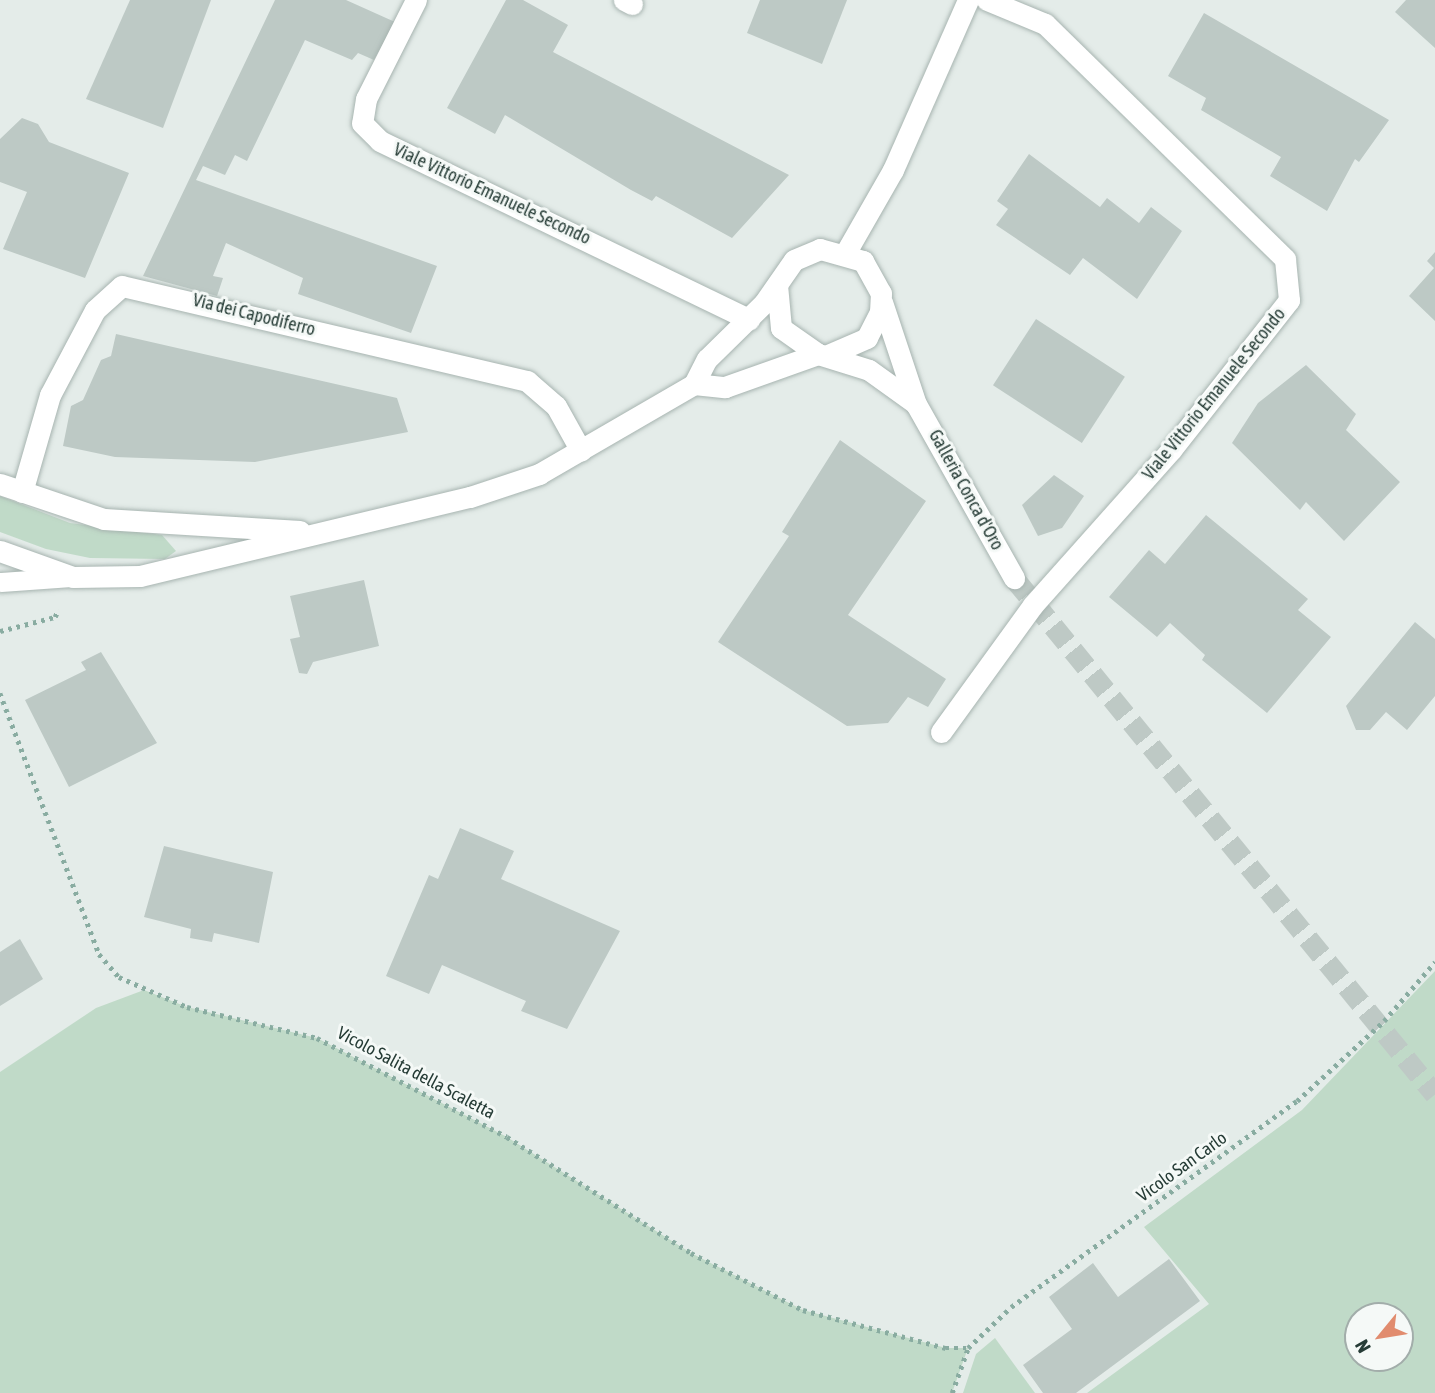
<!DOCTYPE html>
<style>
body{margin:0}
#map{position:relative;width:1435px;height:1393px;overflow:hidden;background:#e4ece9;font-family:"Asap Condensed",sans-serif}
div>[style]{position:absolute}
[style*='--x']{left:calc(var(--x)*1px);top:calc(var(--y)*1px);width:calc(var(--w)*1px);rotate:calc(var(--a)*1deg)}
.green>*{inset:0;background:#c0dac8}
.building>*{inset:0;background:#bdc9c5;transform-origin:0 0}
.minor-tunnel>*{height:21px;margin-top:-10.5px;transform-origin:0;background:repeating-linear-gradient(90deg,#bec9c5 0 21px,transparent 0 31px)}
.path>*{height:4.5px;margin-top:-2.25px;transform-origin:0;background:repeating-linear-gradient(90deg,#89aca1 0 3.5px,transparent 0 8.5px)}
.roads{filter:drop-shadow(0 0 2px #a7b4b0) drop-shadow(0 0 2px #a7b4b0)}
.service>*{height:19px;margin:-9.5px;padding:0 9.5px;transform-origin:9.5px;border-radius:9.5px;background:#fff}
.minor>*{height:21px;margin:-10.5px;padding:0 10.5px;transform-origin:10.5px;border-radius:10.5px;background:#fff}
.tertiary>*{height:21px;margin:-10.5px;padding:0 10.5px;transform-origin:10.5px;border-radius:10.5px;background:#fff}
span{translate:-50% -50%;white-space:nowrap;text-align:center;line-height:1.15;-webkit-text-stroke:6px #f5f9f7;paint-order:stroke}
.street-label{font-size:18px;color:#263c36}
.north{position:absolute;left:1344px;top:1302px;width:70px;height:70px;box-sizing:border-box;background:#f5f9f7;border:2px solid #a2adaa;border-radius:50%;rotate:240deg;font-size:19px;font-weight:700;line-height:28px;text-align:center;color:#263c36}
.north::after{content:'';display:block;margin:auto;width:24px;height:32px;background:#e18c6e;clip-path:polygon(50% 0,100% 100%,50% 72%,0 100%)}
</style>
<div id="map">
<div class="green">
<div style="clip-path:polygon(0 496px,70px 523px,162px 535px,176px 551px,165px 559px,90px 558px,46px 549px,0 532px)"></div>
<div style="clip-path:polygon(evenodd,1435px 971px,1435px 1393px,1087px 1393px,1209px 1304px,1144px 1227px,1302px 1110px,1435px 971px,1358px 1316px,1400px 1316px,1400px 1358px,1358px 1358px,1358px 1316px)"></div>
<div style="clip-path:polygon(144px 990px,187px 1007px,317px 1038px,507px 1137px,691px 1253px,803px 1310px,946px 1348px,968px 1348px,952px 1393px,0 1393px,0 1072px,96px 1008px)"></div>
<div style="clip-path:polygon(995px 1338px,1035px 1393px,963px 1393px,976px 1354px)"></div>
</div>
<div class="building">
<div style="clip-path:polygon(130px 0,211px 0,163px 128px,86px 99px)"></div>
<div style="clip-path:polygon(275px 0,346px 0,395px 22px,374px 60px,358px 53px,352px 60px,305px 40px,247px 161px,235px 155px,225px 175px,203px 166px,196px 180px,437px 266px,411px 333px,298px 294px,303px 278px,226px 243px,213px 276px,223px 278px,217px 296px,143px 276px)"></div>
<div style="clip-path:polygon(506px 0,523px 0,568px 25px,553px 52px,789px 175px,732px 238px,656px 196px,652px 201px,631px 190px,505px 115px,495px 134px,447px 108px)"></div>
<div style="clip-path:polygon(760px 0,847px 0,822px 64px,747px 33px)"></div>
<div style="clip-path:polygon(1406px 0,1435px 0,1435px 48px,1395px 12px)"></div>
<div style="clip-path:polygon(1204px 13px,1389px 120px,1359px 162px,1355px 159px,1327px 211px,1270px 176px,1281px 157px,1201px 110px,1206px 98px,1168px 76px)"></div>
<div style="clip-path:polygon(22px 118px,38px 124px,49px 142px,129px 173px,85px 278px,3px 249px,27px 192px,0 182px,0 139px)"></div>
<div style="clip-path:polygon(1029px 154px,1100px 207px,1107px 198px,1139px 223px,1151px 207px,1182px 231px,1137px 299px,1083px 258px,1070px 275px,996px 225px,1008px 209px,997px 201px)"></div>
<div style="clip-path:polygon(1435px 252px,1435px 321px,1409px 296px,1434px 268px,1427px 261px)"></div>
<div style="left:1036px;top:319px;width:106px;height:79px;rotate:33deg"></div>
<div style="clip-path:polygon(116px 334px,397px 398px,408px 432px,255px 462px,115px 457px,63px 446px,71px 406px,83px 400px,101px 360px,111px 356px)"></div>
<div style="clip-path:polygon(1306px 365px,1356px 414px,1346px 430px,1400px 482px,1344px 541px,1306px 502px,1300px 510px,1232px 443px,1258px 403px)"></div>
<div style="clip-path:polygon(840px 440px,926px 501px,848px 615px,946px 679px,928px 707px,908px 697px,888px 723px,847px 726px,718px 642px,789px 536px,782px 532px)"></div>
<div style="clip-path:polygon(1054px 475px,1084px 496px,1062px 528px,1038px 536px,1022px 505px)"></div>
<div style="clip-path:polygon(1206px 515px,1308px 599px,1298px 610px,1331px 637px,1267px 713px,1202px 660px,1205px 655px,1170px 623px,1157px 637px,1109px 597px,1149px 550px,1165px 564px)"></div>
<div style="clip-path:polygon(364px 580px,379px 646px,313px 662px,307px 674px,299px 673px,290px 639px,300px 637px,290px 596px)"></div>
<div style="clip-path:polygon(1415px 622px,1435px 639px,1435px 696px,1407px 730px,1386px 712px,1370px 730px,1356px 730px,1346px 706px)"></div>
<div style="clip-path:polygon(101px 652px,157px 743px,69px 787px,25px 700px,86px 670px,81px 662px)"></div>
<div style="clip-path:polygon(460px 828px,514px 851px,501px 879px,620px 931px,567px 1029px,521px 1011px,526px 1001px,442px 965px,429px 994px,386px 976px,429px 875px,438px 879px)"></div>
<div style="clip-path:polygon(164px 846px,273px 872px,259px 943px,214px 933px,212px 942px,190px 938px,191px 929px,144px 917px)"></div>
<div style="clip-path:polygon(20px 939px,43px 979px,0 1006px,0 952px)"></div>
<div style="clip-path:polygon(1169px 1259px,1200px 1301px,1076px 1393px,1043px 1393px,1023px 1365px,1072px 1329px,1049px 1297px,1093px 1263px,1118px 1297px)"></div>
</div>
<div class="minor-tunnel">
<div style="--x:1014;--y:578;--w:666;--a:50.79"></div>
</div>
<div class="path">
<div style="--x:0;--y:631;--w:57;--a:-14.3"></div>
<div style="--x:55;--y:617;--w:8;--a:-67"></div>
<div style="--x:0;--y:693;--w:279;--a:69.2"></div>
<div style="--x:99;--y:954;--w:30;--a:49"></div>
<div style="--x:119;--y:977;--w:74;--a:23.8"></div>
<div style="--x:187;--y:1007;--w:134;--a:13.4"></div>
<div style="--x:317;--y:1038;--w:214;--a:27.5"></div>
<div style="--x:507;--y:1137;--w:218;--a:32.2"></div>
<div style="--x:691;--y:1253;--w:126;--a:27"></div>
<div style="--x:803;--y:1310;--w:148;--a:14.9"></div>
<div style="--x:946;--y:1348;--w:22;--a:0"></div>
<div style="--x:952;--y:1393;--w:48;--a:-70.4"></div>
<div style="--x:968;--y:1348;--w:59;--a:-43.6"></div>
<div style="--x:1011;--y:1307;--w:352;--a:-35.8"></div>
<div style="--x:1297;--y:1101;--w:118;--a:-42.6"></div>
<div style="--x:1384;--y:1021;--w:78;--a:-49.2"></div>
</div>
<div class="roads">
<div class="service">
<div style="--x:0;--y:582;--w:72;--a:-4"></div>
</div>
<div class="minor">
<div style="--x:416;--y:0;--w:111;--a:116.8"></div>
<div style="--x:366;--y:99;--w:24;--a:99"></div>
<div style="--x:362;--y:123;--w:25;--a:45"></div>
<div style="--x:380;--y:141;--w:410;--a:25.8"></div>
<div style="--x:624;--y:0;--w:9;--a:27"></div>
<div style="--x:882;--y:302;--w:108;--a:71.6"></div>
<div style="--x:916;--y:404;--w:200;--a:60.6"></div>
<div style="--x:818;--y:354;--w:53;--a:17.4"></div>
<div style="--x:869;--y:370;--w:57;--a:35.7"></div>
<div style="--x:22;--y:492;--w:101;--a:-73.9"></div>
<div style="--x:50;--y:395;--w:96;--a:-62.1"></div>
<div style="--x:95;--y:310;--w:36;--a:-42"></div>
<div style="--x:122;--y:286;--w:416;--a:13.2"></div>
<div style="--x:527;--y:381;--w:38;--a:41"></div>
<div style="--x:556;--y:406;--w:51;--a:60.9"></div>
<div style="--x:941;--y:732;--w:157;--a:-54.1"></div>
<div style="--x:1033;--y:605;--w:208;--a:-48.3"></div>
<div style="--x:1171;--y:450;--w:191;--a:-51.8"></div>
<div style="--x:1289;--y:300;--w:41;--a:-95.6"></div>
<div style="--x:1285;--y:259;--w:336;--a:-135.6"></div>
<div style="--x:1045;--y:24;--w:63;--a:-157.5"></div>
</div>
<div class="tertiary">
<div style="--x:846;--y:252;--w:95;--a:-60.2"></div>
<div style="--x:893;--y:170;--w:186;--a:-66.2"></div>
<div style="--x:777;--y:285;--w:43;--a:84.7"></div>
<div style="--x:781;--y:328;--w:45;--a:35.1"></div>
<div style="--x:694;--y:384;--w:31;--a:6"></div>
<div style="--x:725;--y:387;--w:99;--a:-19.5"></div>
<div style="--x:0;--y:484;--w:110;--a:18.6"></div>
<div style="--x:104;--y:519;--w:196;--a:3.5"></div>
<div style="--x:0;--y:551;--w:77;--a:19.6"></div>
<div style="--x:73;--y:577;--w:67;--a:-0.9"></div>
<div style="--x:140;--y:576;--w:339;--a:-13.5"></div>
<div style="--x:470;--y:497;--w:73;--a:-18.4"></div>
<div style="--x:539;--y:474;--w:179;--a:-30.1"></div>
<div style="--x:694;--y:384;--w:28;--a:-63"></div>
<div style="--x:707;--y:359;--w:80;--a:-44.5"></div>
<div style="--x:764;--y:303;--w:52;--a:-55.1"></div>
<div style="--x:794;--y:260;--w:28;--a:-23"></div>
<div style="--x:820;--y:249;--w:45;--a:15.6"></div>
<div style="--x:863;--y:261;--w:37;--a:61"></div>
<div style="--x:881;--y:293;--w:19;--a:93"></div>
<div style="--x:880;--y:312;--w:29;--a:117"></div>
<div style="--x:867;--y:338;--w:43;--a:156.4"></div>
</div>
</div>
<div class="street-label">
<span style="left:492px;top:194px;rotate:25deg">Viale Vittorio Emanuele Secondo</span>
<span style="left:254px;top:315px;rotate:14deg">Via dei Capodiferro</span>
<span style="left:1214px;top:394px;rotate:-51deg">Viale Vittorio Emanuele Secondo</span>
<span style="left:966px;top:490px;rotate:61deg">Galleria Conca d'Oro</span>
<span style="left:416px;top:1073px;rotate:28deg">Vicolo Salita della Scaletta</span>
<span style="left:1182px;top:1167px;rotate:-36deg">Vicolo San Carlo</span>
</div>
<div class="north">N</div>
</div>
